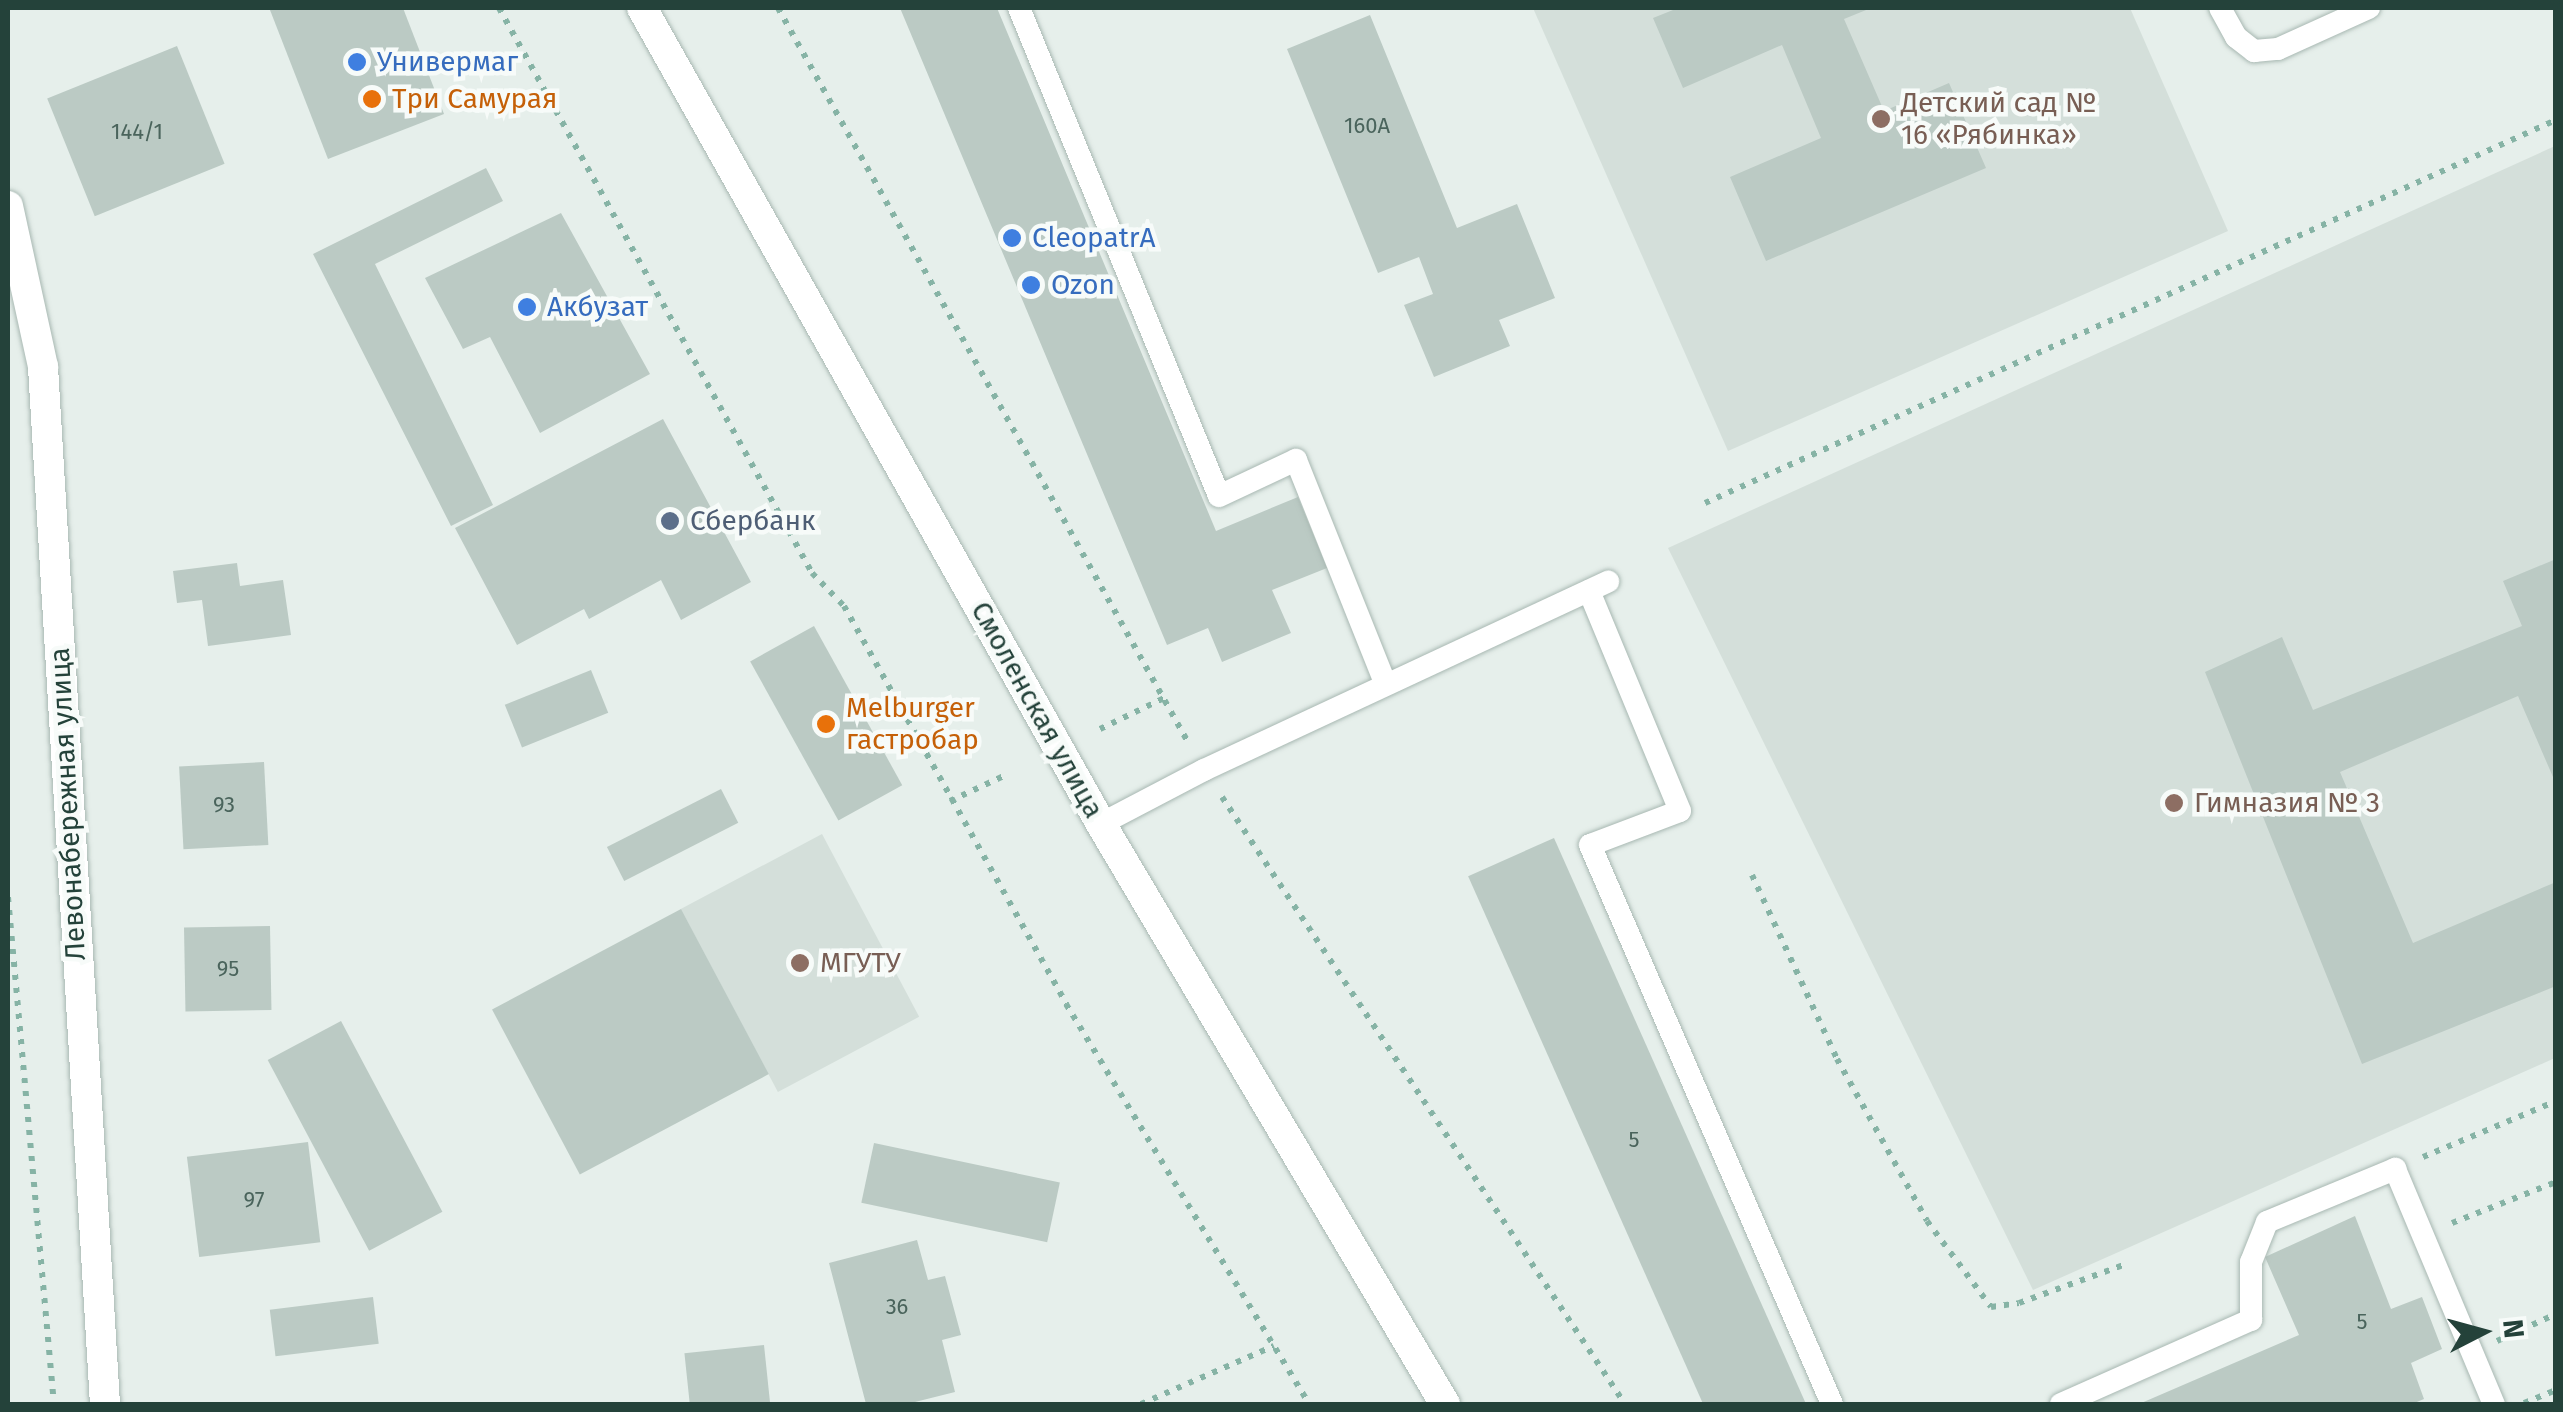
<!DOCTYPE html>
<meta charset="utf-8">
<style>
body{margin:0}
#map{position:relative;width:2563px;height:1412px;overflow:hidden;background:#e6efeb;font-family:"Fira Sans",sans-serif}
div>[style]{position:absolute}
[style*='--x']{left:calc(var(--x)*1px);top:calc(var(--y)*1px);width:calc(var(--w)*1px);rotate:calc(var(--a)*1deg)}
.built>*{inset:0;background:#d4dfda;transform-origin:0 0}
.building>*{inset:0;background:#bbcac4;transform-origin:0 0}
.path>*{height:6px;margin-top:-3px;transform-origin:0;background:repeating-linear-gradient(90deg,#86b3a5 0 5px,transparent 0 13px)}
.roads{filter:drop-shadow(0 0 2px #a8b8b2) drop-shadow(0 0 2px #a8b8b2)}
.lane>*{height:22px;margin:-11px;padding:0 11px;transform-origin:11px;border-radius:11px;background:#fff}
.street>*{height:30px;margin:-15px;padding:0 15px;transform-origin:15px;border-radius:15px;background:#fff}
.secondary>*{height:30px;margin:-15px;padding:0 15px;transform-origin:15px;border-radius:15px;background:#fff}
.dots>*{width:28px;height:28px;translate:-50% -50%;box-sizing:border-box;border:5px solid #f7fbf9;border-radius:50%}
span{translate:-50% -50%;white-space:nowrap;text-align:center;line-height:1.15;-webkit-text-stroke:9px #f7fbf9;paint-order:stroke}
.number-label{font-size:22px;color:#4a645c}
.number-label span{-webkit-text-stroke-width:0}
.shop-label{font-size:28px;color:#366cbe}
.left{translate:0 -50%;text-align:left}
.food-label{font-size:28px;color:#c56008}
.education-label{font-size:28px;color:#785e54}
.service-label{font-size:28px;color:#4e5e75}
.street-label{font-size:28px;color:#24423a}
.frame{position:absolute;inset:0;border:10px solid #24423a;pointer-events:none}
.north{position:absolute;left:2433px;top:1282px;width:100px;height:100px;-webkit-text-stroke:8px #f7fbf9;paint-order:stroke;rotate:84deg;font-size:28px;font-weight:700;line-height:40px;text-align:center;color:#24423a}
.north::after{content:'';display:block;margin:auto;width:35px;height:45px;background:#24423a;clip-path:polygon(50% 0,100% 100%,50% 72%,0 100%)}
</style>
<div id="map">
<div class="built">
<div style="clip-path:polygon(1533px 8px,2130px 8px,2228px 231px,1728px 451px)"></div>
<div style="clip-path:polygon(2555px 146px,2555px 1058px,2033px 1290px,1668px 548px)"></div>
<div style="left:822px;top:834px;width:207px;height:160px;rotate:62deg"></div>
</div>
<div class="building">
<div style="clip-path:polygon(276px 8px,403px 8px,444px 114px,328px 159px,270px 10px)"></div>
<div style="clip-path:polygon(900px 8px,997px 8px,1216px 531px,1298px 497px,1327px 568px,1272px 590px,1291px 633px,1222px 662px,1208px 628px,1167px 645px)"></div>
<div style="clip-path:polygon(1678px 8px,1871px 8px,1844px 19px,1884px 111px,1949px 83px,1986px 168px,1766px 261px,1730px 177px,1821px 138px,1782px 45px,1683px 88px,1653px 18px)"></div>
<div style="clip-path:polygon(1370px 15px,1457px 228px,1517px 204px,1555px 298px,1499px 320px,1510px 346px,1434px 377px,1404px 305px,1433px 294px,1419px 257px,1378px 273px,1287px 49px)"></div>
<div style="left:177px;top:46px;width:127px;height:140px;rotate:68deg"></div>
<div style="clip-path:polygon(486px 168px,503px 201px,375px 264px,493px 505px,451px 526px,313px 254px)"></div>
<div style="clip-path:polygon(561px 213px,650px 374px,540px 433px,490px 337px,463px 349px,425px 278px)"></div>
<div style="clip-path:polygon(663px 419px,751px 582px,681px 620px,661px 580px,589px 619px,584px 609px,517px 645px,455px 528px)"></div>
<div style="clip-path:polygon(2556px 559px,2556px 784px,2518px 696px,2340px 772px,2413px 943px,2556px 882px,2556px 986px,2362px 1064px,2205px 672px,2282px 637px,2313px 710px,2522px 626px,2503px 581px)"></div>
<div style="clip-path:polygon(237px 563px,240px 586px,283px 580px,291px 635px,208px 646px,202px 600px,177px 603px,173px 571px)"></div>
<div style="left:814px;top:626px;width:182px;height:73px;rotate:61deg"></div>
<div style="left:591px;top:670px;width:46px;height:93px;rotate:68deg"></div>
<div style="left:264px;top:762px;width:83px;height:85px;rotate:87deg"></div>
<div style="left:721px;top:789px;width:38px;height:128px;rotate:63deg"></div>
<div style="left:1554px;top:838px;width:618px;height:94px;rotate:66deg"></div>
<div style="left:681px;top:909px;width:187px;height:214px;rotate:62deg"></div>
<div style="left:270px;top:926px;width:84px;height:86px;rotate:89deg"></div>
<div style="left:341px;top:1021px;width:216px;height:83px;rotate:62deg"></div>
<div style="left:308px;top:1142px;width:101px;height:122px;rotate:83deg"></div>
<div style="left:874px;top:1143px;width:190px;height:61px;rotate:12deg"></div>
<div style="clip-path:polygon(2355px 1216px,2391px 1309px,2422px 1297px,2442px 1349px,2411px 1363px,2424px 1399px,2412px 1404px,2139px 1404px,2299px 1335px,2265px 1257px)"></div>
<div style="clip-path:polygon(917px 1240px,928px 1280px,945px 1276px,961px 1335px,942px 1340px,955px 1392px,907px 1404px,866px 1404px,829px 1263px)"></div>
<div style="left:373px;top:1297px;width:47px;height:104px;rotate:83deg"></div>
<div style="left:764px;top:1345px;width:59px;height:80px;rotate:84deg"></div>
</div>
<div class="path">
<div style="--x:499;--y:8;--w:646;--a:61.01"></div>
<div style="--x:812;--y:573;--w:46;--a:45.9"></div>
<div style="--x:844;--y:606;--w:456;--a:60.8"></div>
<div style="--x:1066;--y:1004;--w:468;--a:58.7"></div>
<div style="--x:778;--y:8;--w:843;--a:60.82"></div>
<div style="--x:1705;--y:503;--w:933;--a:-24.23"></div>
<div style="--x:1100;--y:729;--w:71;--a:-25.8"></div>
<div style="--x:1222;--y:797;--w:729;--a:56.42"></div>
<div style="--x:950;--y:801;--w:64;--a:-25"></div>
<div style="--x:1752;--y:875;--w:203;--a:65.2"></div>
<div style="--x:1837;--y:1059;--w:185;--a:60.9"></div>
<div style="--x:1927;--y:1221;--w:107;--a:53.3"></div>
<div style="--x:1991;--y:1307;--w:28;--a:-8"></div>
<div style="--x:2019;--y:1303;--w:114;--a:-20"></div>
<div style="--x:8;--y:897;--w:509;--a:84.82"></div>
<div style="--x:2423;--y:1157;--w:144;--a:-22.8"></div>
<div style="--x:2452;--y:1223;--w:112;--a:-21.5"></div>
<div style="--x:2497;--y:1341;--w:65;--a:-24.6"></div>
<div style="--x:2524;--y:1403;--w:35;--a:-22"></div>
<div style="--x:1141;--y:1404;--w:145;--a:-23.6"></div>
</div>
<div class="roads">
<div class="lane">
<div style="--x:1019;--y:8;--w:527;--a:67.71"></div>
<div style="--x:1219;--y:496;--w:85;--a:-25.1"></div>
<div style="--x:1296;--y:460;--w:240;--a:68.2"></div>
<div style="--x:2220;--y:8;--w:33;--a:61"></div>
<div style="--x:2236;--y:37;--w:23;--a:38"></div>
<div style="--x:2254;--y:51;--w:24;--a:-5"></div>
<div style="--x:2278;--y:49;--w:100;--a:-24.3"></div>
<div style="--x:1589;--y:591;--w:238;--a:67.5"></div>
<div style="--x:1680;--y:811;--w:96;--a:159.3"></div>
<div style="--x:1590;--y:845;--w:609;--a:66.59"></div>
<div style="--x:1101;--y:824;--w:116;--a:-27.7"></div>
<div style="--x:1204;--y:770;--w:446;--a:-25"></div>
<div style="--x:2061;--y:1404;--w:208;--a:-23.9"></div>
<div style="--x:2251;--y:1320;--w:58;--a:-90"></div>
<div style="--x:2251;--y:1262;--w:43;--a:-68.2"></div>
<div style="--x:2267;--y:1222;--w:139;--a:-22.5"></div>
<div style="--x:2395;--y:1169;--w:255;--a:67.2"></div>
</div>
<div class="street">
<div style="--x:8;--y:206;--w:165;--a:77.7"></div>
<div style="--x:43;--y:367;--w:1039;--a:86.58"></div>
</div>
<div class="secondary">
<div style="--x:642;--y:8;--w:936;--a:60.64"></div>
<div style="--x:1101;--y:824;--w:674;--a:59.33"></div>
</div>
</div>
<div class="dots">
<div style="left:357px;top:62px;background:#3f7fe0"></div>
<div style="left:372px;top:99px;background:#e8710a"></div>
<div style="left:1881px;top:119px;background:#8d6e63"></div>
<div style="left:1012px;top:238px;background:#3f7fe0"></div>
<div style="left:1031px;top:285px;background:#3f7fe0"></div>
<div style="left:527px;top:307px;background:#3f7fe0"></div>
<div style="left:670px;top:521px;background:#5c6f8a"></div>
<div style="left:826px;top:724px;background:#e8710a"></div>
<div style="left:2174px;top:803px;background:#8d6e63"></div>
<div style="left:800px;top:963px;background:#8d6e63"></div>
</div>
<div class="number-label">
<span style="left:1367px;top:126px">160А</span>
<span style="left:137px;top:132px">144/1</span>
<span style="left:224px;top:805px">93</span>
<span style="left:228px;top:969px">95</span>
<span style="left:1634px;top:1140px">5</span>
<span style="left:254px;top:1200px">97</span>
<span style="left:897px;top:1307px">36</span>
<span style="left:2362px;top:1322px">5</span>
</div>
<div class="shop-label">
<span class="left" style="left:377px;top:62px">Универмаг</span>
<span class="left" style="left:1032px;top:238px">CleopatrA</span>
<span class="left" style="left:1051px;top:285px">Ozon</span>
<span class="left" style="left:547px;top:307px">Акбузат</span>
</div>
<div class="food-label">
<span class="left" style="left:392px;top:99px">Три Самурая</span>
<span class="left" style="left:846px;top:724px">Melburger<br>гастробар</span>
</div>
<div class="education-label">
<span class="left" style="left:1901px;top:119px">Детский сад №<br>16 «Рябинка»</span>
<span class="left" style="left:2194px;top:803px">Гимназия № 3</span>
<span class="left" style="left:820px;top:963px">МГУТУ</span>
</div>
<div class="service-label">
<span class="left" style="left:690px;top:521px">Сбербанк</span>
</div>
<div class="street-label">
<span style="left:1037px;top:710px;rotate:61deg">Смоленская улица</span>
<span style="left:68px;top:804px;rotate:-93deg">Левонабережная улица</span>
</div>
<div class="frame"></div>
<div class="north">N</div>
</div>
